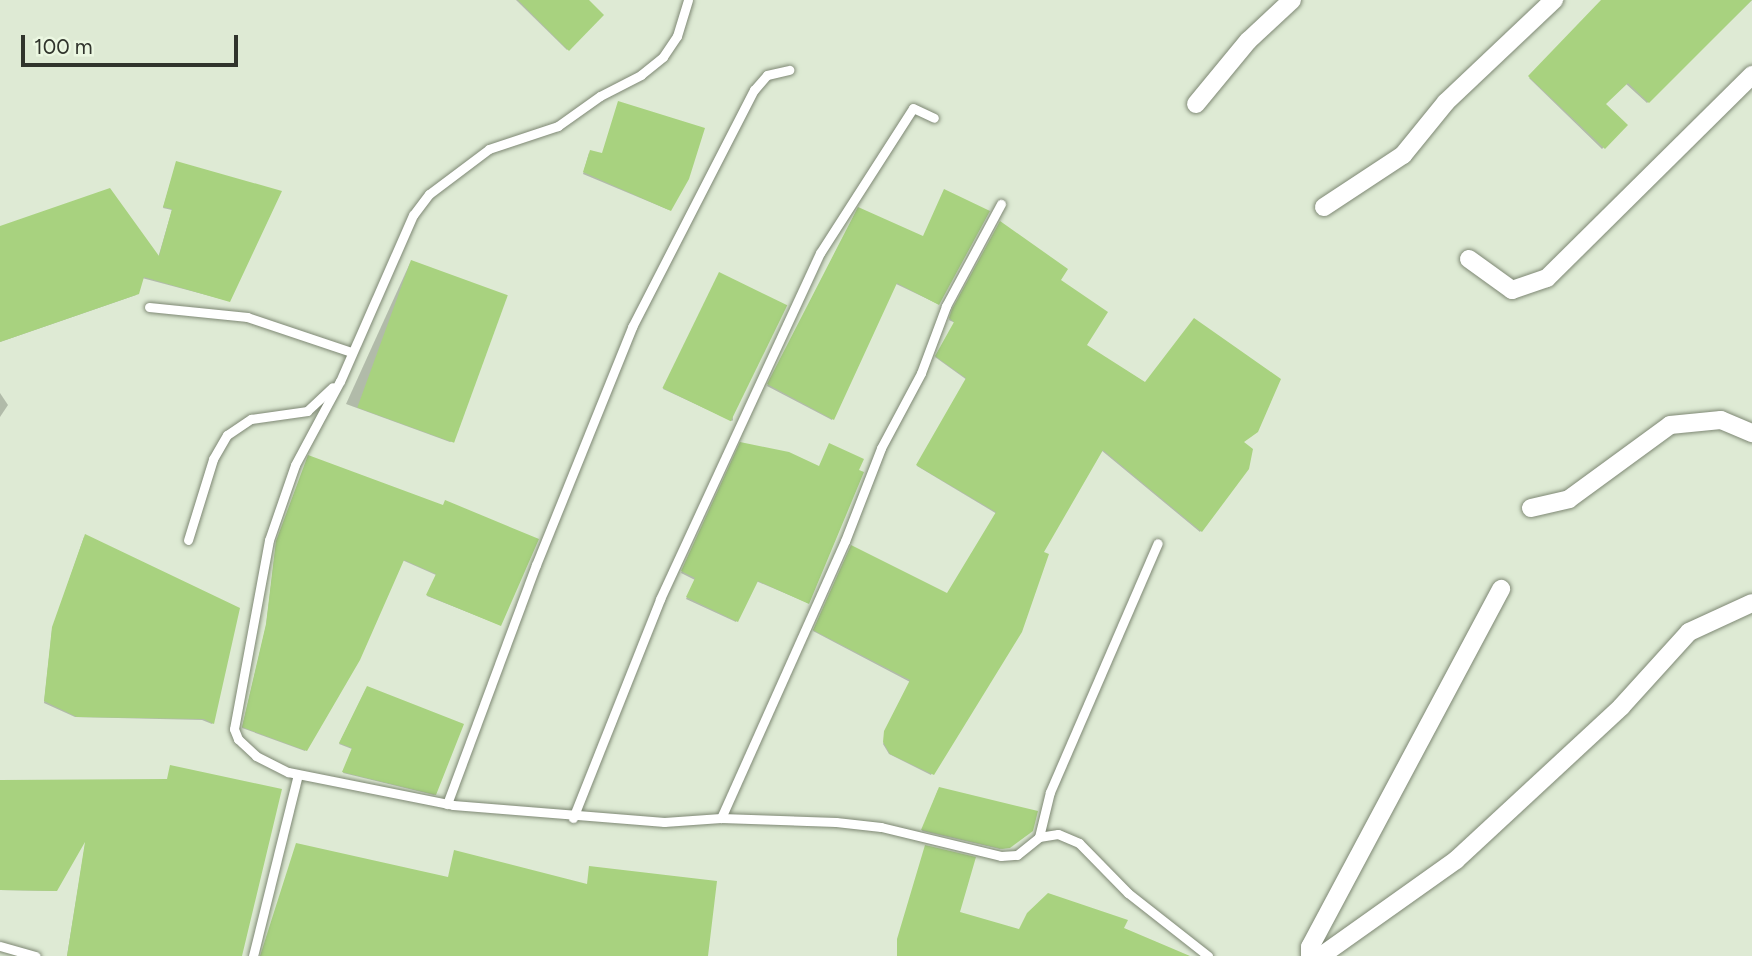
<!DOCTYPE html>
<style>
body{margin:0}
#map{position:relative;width:1752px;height:956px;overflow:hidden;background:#deead4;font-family:Figtree,sans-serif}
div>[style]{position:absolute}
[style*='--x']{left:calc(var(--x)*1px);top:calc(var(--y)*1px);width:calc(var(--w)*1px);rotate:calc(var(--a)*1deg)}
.shadow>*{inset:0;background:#0003}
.building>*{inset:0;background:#a8d27f;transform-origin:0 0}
.roads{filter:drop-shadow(0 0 2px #7e8874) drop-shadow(0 0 2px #7e8874)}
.service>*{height:9px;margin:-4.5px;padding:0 4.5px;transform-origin:4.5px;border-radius:4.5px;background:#fff}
.minor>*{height:18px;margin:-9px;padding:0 9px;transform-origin:9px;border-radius:9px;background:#fff}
span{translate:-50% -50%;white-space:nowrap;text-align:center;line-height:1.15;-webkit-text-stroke:5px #ebf7e1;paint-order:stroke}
.scale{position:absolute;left:21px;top:35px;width:217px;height:32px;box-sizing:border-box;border:4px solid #30342c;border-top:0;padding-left:9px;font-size:21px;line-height:24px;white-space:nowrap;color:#30342c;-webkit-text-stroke:5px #ebf7e1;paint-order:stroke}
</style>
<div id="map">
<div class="shadow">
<div style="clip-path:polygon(516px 0,587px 0,602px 15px,567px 50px)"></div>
<div style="clip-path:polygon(1604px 0,1752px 0,1647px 103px,1625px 83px,1604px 104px,1626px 125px,1602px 149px,1529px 78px)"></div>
<div style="clip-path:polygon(589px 153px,669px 210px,583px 174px)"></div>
<div style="clip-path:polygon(176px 164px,229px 301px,142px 278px,136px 295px,0 342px,0 228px,158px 258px,172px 210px,163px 208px)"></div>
<div style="clip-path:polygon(857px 210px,938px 304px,894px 283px,832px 420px,767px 386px)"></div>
<div style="clip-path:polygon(410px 263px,452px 441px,450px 442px,346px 404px)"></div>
<div style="clip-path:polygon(718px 276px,733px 420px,732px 421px,663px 389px)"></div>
<div style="clip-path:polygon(1058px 280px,1085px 345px,1242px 443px,1248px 469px,1200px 532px,1101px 450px,1042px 552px,931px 775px,889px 754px,883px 744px,910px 682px,813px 631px,850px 548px,947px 595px,997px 514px,917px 466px,967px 380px,935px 357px,955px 323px,949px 320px,952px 312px)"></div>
<div style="clip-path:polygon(0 393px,8px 405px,0 417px)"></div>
<div style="clip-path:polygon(739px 446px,808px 603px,756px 581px,736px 622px,686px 599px,695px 580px,681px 573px)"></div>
<div style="clip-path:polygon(308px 458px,500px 625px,427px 596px,436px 575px,402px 560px,305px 751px,242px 728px,266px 626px,276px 544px)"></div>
<div style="clip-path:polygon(84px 537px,213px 723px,212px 724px,202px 720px,75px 717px,44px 703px,52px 630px)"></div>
<div style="clip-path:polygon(366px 689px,435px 794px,434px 795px,343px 773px,352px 749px,339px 744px)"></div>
<div style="clip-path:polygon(0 782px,88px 784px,240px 956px,67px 956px,86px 839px,54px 891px,0 890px)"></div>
<div style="clip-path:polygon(938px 790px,1030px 832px,1000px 849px,922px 831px)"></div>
</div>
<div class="building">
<div style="clip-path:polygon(518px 0,589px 0,604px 15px,569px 51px)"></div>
<div style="clip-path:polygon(1601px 0,1752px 0,1649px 103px,1628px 83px,1606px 104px,1628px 125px,1605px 149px,1528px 76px)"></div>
<div style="clip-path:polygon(618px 101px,705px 128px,689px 179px,671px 211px,583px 172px,590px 150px,602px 153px)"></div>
<div style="clip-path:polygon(176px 161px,282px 191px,230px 302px,144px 277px,139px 294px,0 342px,0 226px,110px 188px,159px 256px,172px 209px,163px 207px)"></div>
<div style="clip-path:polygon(944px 189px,990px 211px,939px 305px,897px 283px,834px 420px,767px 384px,858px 207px,923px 236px)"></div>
<div style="clip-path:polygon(1000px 221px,1068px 269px,1061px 280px,1108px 312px,1087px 345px,1145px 382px,1194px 318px,1281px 379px,1258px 432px,1244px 442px,1253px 449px,1249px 469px,1202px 532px,1103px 450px,1044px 552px,1049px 554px,1022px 632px,934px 775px,890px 754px,883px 742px,884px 731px,910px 680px,813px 630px,851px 545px,947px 593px,996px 512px,916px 465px,966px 378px,935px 356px,954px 322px,949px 318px,952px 309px)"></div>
<div style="left:411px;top:260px;width:103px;height:157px;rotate:20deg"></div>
<div style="left:719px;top:272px;width:76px;height:129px;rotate:26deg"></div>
<div style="clip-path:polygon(740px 442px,789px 452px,819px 466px,829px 443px,864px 459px,859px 470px,864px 472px,809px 604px,758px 581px,738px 622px,686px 597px,695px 578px,681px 571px)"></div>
<div style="clip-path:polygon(308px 455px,443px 505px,445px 500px,539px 539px,501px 626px,426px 595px,436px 574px,404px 560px,360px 660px,307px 751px,242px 727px,266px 624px,276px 541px)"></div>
<div style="clip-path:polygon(85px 534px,240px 608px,214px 724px,204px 719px,77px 717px,44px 701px,52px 627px)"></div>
<div style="clip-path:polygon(367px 686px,464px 724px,436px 795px,342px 772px,352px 748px,339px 743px)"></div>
<div style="clip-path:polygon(170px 765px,282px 789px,242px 956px,67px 956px,85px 842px,57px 891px,0 890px,0 780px,167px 779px)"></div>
<div style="clip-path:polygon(939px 787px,1038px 811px,1033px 831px,1010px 848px,1002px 849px,921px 830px)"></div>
<div style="clip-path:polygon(296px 843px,448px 877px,454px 850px,587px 884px,589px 866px,717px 881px,708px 956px,260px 956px)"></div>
<div style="clip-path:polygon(925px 845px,976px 857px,960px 912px,1019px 929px,1027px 913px,1048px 893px,1128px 920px,1124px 928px,1190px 956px,897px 956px,897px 939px)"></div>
</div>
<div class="roads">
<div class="service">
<div style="--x:688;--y:0;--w:38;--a:107"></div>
<div style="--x:677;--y:36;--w:25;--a:124"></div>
<div style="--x:663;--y:57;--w:28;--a:141"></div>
<div style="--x:641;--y:75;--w:46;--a:152.9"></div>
<div style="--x:600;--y:96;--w:52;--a:144.5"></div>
<div style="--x:558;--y:126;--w:73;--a:161.6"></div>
<div style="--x:489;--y:149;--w:75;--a:143.1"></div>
<div style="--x:429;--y:194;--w:26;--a:127"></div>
<div style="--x:413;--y:215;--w:181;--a:113.7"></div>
<div style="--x:340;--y:381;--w:95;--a:118.2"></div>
<div style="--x:295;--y:465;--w:79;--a:109.1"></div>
<div style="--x:269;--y:540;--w:192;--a:100.5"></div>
<div style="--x:234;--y:729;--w:11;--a:68"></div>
<div style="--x:238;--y:739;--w:25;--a:43"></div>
<div style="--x:256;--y:756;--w:36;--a:27"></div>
<div style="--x:288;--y:772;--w:168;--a:11.3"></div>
<div style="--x:453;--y:805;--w:212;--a:4.6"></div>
<div style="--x:664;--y:822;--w:57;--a:-4"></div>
<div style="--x:721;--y:818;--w:115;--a:2"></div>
<div style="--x:836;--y:822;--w:45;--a:6.3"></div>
<div style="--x:881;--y:827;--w:123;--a:13.6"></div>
<div style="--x:1001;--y:856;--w:16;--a:-4"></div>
<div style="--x:1017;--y:855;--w:28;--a:-39"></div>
<div style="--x:1039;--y:837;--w:19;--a:-9"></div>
<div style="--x:1058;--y:834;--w:23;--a:23"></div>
<div style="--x:1079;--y:843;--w:70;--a:45.6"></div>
<div style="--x:1128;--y:893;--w:102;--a:38.2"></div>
<div style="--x:149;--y:307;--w:99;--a:5.8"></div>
<div style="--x:247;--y:317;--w:110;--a:18.6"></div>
<div style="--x:188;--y:540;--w:85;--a:-72.8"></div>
<div style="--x:213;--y:459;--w:28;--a:-60"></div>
<div style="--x:227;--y:435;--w:29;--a:-34"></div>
<div style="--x:251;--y:419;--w:57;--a:-8.1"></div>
<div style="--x:307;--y:411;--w:35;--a:-43"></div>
<div style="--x:447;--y:804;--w:255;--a:-69.6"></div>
<div style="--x:536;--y:565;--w:257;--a:-68"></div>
<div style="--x:632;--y:327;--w:267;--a:-62.8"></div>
<div style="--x:754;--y:90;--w:20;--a:-49"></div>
<div style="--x:767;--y:75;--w:23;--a:-13"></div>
<div style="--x:573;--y:818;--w:236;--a:-68.3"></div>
<div style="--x:660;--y:599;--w:381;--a:-65.2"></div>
<div style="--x:820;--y:253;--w:172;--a:-57.3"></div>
<div style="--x:913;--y:108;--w:23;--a:25"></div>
<div style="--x:721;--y:818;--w:303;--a:-65.9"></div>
<div style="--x:845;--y:541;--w:100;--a:-68.8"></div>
<div style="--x:881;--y:448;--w:85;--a:-61.9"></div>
<div style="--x:921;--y:373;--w:72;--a:-69.5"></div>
<div style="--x:946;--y:306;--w:116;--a:-61.7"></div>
<div style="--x:1039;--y:837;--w:46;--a:-76.3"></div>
<div style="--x:1050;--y:792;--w:271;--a:-66.6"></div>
<div style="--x:0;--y:946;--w:37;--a:16"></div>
<div style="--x:253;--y:956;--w:187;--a:-76.1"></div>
</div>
<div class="minor">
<div style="--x:1196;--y:104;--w:82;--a:-50.5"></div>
<div style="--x:1248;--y:41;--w:60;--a:-43"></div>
<div style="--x:1324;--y:207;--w:95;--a:-33.4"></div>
<div style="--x:1403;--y:155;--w:68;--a:-50.9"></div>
<div style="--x:1446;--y:102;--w:149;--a:-43.4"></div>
<div style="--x:1469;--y:259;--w:53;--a:35.8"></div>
<div style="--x:1512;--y:290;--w:37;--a:-19"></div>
<div style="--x:1547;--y:278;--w:289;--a:-44.7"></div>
<div style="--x:1531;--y:508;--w:39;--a:-13"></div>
<div style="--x:1569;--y:499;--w:125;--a:-36.2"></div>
<div style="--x:1670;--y:425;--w:51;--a:-5.6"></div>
<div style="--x:1721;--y:420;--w:34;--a:23"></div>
<div style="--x:1310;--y:956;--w:9;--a:-90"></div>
<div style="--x:1310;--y:947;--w:406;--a:-61.9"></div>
<div style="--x:1321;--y:956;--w:166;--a:-35.4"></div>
<div style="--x:1456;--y:860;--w:225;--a:-42.8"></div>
<div style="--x:1621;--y:707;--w:101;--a:-47.8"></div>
<div style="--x:1689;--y:632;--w:69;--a:-24.7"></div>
</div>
</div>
<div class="scale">100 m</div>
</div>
